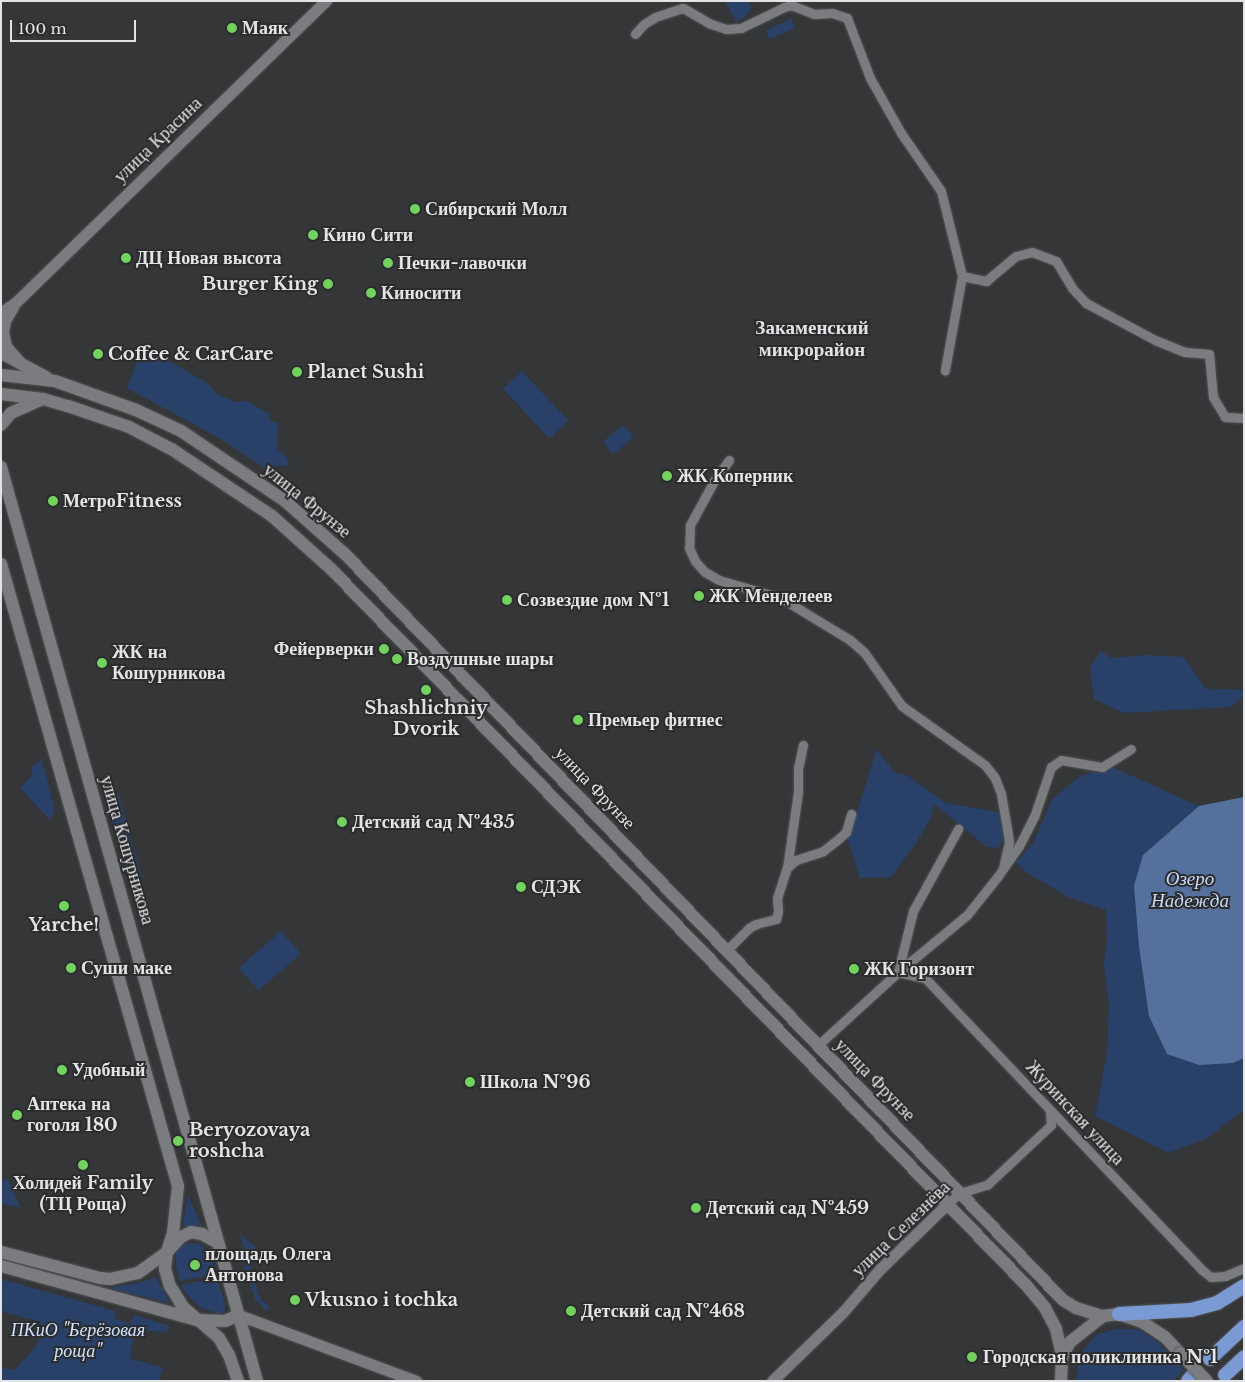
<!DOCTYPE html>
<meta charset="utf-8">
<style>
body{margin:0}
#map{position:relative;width:1245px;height:1382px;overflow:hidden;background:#343638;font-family:"Libre Baskerville",serif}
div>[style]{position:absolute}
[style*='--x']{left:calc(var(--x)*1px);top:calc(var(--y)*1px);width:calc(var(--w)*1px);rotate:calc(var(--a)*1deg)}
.green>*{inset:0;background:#294068;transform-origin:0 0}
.water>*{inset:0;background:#55709d}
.roads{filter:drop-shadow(0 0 1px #545557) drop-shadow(0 0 1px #545557)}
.minor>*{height:9px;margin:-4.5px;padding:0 4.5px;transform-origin:4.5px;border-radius:4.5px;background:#7a7c7f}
.tertiary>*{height:11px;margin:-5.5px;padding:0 5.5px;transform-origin:5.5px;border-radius:5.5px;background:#7a7c7f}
.secondary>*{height:12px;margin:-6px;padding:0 6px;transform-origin:6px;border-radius:6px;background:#7a7c7f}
.trunk>*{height:14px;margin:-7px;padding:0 7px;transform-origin:7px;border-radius:7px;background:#799ad2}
.bridges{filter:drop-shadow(0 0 1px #545557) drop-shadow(0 0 1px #545557)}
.secondary-bridge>*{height:12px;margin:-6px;padding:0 6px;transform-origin:6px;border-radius:6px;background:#7a7c7f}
.dots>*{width:14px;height:14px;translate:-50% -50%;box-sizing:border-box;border:2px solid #2a2c2e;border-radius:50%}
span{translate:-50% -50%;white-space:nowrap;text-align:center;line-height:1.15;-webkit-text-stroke:4px #2a2c2e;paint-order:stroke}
.poi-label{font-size:18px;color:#e3e4e5;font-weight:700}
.left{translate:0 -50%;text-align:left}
.right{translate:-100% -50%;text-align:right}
.street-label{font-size:18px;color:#e3e4e5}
.park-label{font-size:18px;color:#d1e2fe;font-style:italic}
.neighbourhood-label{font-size:19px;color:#e1e3e6;font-weight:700}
.water-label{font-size:19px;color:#c9daf6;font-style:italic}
.frame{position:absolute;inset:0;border:2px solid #e3e4e5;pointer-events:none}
.scale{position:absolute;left:10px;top:20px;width:126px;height:22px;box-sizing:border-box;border:2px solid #e3e4e5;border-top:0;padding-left:6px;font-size:15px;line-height:18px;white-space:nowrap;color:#e3e4e5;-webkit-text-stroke:4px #2a2c2e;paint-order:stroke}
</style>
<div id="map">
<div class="green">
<div style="clip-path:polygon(725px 1px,748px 1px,751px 8px,745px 17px,736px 22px)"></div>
<div style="left:791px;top:19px;width:10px;height:28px;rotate:66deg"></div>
<div style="clip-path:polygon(143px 346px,206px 382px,216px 393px,234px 402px,247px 401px,270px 414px,269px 419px,278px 424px,277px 448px,286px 457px,290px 465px,263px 467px,221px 439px,127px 388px)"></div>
<div style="left:522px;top:371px;width:68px;height:26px;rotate:47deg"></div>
<div style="left:624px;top:425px;width:16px;height:27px;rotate:52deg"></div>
<div style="clip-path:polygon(1101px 651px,1111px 658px,1144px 655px,1184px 657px,1206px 689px,1244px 690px,1244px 695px,1231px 707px,1124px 713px,1094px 699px,1090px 668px)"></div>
<div style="clip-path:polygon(877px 749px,894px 772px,908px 776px,946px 803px,999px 812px,1003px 838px,999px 848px,987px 847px,934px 804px,930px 820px,914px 846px,891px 877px,860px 878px,848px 840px)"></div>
<div style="clip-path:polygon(42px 759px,55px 812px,49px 819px,20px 788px,33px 775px,31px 768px)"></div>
<div style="clip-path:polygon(1112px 767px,1199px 806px,1143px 855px,1233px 1063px,1244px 1058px,1244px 1110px,1206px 1139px,1168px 1153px,1095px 1116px,1107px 1053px,1109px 1007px,1104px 964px,1107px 937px,1106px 910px,1068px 897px,1029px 874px,1015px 863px,1033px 843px,1052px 799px,1080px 776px)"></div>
<div style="clip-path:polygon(118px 793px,142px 878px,128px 882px,107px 803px)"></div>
<div style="left:281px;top:931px;width:30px;height:56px;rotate:49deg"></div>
<div style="clip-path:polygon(7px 1178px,21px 1208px,1px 1203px,1px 1184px)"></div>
<div style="clip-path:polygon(188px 1195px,202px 1227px,183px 1226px)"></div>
<div style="clip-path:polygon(240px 1235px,255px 1246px,256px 1252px,251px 1269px,260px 1299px,269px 1306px,267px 1311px,255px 1299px,244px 1267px,248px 1260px)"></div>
<div style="clip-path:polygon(198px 1243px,207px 1250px,216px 1274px,180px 1281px,176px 1266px,176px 1251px,185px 1244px)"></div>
<div style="clip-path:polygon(156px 1277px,170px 1303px,108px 1288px,138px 1283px)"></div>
<div style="clip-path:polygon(217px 1277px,225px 1304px,225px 1310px,221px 1314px,201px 1308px,188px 1296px,181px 1285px)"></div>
<div style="clip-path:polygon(1px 1279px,115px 1311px,115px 1318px,130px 1324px,134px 1315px,170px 1326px,166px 1332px,134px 1330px,130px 1358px,163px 1368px,159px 1381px,1px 1381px,1px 1368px,15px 1370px,37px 1345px,41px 1322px,1px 1311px)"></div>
<div style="clip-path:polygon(1116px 1329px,1140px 1330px,1160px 1344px,1184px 1370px,1173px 1381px,1076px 1381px,1079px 1355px,1096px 1335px)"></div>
</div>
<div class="water">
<div style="clip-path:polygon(1244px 797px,1244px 1058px,1233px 1063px,1199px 1065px,1167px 1054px,1149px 1016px,1139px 946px,1134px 886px,1143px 855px,1199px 806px)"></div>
</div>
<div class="roads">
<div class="minor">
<div style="--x:635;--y:34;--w:13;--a:-48"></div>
<div style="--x:644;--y:24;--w:13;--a:-32"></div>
<div style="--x:655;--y:17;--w:29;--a:-18"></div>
<div style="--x:683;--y:8;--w:32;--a:30"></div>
<div style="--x:711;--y:24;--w:16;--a:18"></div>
<div style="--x:726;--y:29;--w:15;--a:-4"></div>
<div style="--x:741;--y:28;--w:48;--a:-26"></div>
<div style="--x:784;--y:7;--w:7;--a:-16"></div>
<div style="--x:791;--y:5;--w:25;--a:21"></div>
<div style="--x:814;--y:14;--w:18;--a:-3"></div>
<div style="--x:832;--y:13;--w:16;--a:18"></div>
<div style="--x:847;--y:18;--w:64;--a:69"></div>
<div style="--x:870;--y:78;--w:63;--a:60.6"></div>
<div style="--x:901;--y:133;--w:70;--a:55.4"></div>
<div style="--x:941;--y:191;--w:88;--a:76.1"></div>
<div style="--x:962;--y:276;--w:96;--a:100.3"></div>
<div style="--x:962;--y:276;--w:25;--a:12"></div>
<div style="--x:986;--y:281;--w:39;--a:-40"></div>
<div style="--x:1016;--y:256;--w:16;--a:-14"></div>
<div style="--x:1032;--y:252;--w:26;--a:21"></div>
<div style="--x:1056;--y:261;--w:31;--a:59"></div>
<div style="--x:1072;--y:288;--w:21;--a:47"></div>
<div style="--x:1086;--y:303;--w:78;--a:28.2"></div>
<div style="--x:1155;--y:340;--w:32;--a:22"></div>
<div style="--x:1185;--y:352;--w:24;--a:5"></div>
<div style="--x:1209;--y:354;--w:43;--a:84.7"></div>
<div style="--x:1213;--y:397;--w:23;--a:59"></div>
<div style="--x:1225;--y:417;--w:19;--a:3"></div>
<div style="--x:729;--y:460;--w:26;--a:126"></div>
<div style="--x:714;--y:481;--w:50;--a:118.6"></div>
<div style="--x:690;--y:525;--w:23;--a:92"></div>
<div style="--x:689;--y:548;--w:14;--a:65"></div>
<div style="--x:695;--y:561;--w:15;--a:48"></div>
<div style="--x:705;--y:572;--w:16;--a:30"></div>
<div style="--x:719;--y:580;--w:65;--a:16.2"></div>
<div style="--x:781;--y:598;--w:81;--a:31.3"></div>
<div style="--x:850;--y:640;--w:18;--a:41"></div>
<div style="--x:864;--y:652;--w:66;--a:54.9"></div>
<div style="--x:902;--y:706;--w:102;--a:35.4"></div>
<div style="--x:985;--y:765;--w:16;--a:52"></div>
<div style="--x:995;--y:778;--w:17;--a:69"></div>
<div style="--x:1001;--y:794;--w:35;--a:80"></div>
<div style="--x:1007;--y:828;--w:14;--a:82"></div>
<div style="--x:1009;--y:842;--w:28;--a:103"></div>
<div style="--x:803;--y:745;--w:24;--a:102"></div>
<div style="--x:798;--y:768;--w:24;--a:90"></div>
<div style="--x:798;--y:792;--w:77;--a:98.2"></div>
<div style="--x:787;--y:868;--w:12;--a:-42"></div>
<div style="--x:796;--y:860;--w:28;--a:-18"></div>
<div style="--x:823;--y:851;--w:16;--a:-38"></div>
<div style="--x:836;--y:841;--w:13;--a:-42"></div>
<div style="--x:846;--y:832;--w:19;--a:-74"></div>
<div style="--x:726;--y:951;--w:33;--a:-45"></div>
<div style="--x:749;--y:928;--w:8;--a:-30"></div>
<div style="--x:756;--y:924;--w:21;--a:-14"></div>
<div style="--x:776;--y:919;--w:8;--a:-76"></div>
<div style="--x:778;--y:911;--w:13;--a:-94"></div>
<div style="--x:777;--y:898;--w:32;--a:-72"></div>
<div style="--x:898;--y:972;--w:89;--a:-39.6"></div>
<div style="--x:967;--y:915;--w:50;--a:-51.5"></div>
<div style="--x:998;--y:876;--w:37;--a:-55"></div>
<div style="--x:1019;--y:846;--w:33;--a:-63"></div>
<div style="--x:1034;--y:817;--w:53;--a:-71.2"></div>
<div style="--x:1051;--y:767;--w:12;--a:-35"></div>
<div style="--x:1061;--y:760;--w:42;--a:9.7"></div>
<div style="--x:1102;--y:767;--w:34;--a:-32"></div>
<div style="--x:898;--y:972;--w:63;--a:-76.2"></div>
<div style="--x:913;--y:911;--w:94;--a:-61.2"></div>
<div style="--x:817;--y:1046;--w:110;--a:-42.4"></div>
<div style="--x:898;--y:972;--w:28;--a:13"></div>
<div style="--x:925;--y:978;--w:402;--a:46.5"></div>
<div style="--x:1202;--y:1270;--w:11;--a:38"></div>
<div style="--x:1211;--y:1277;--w:14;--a:-4"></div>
<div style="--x:1225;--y:1276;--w:21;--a:-23"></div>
<div style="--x:946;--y:1205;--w:18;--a:-41"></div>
<div style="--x:960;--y:1193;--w:28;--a:-17"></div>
<div style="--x:987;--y:1185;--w:88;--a:-43.2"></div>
<div style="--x:1051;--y:1125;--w:15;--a:-94"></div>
</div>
<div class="tertiary">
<div style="--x:13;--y:307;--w:16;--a:120"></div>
<div style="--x:5;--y:321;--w:10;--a:101"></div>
<div style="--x:3;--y:331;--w:15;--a:79"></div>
<div style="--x:6;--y:346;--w:20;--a:49"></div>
<div style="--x:1;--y:312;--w:17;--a:-33"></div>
<div style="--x:15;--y:303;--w:434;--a:-44.2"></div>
<div style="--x:239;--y:1315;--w:189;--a:20.4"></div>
<div style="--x:772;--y:1381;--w:99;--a:-44.2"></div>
<div style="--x:843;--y:1312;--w:57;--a:-49.3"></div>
<div style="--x:880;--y:1269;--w:92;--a:-44.1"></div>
</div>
<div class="secondary">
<div style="--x:1;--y:353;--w:51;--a:28.1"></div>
<div style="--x:1;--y:375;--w:54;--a:6.3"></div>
<div style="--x:55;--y:381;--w:86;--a:19.7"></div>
<div style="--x:136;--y:410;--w:50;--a:25"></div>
<div style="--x:181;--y:431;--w:125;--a:33.9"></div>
<div style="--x:285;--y:501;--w:80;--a:41.5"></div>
<div style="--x:345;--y:554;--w:1035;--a:46.1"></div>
<div style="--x:1063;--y:1300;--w:15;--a:32"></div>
<div style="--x:1076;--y:1308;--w:28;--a:17"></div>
<div style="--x:1;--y:394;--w:42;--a:6.8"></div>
<div style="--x:43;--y:399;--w:26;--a:16"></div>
<div style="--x:68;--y:406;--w:65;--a:19"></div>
<div style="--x:129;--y:427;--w:50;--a:27.6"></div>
<div style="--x:173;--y:450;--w:119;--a:33.7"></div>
<div style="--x:272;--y:516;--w:79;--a:41.9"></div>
<div style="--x:331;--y:569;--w:998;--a:45.85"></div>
<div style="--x:1026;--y:1285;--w:30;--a:50"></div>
<div style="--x:1045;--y:1308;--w:24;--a:62"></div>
<div style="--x:1056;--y:1329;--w:28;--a:77"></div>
<div style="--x:1;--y:425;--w:16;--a:-50"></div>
<div style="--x:11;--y:413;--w:32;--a:-24"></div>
<div style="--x:1;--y:467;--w:949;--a:74.35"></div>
<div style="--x:1;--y:564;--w:647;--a:74.12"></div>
<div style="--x:178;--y:1186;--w:47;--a:96.1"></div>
<div style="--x:173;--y:1233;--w:20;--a:108"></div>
<div style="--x:167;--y:1252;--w:36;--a:144"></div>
<div style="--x:138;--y:1273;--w:29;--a:168"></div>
<div style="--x:110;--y:1279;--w:10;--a:-174"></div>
<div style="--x:100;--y:1278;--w:102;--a:-165.3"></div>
<div style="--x:218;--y:1243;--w:18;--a:-151"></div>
<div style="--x:202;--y:1234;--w:11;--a:-170"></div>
<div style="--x:191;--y:1232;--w:11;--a:153"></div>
<div style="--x:181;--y:1237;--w:21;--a:133"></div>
<div style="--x:167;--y:1252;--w:17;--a:97"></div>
<div style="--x:165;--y:1269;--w:18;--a:74"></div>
<div style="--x:170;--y:1286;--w:25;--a:58"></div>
<div style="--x:183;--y:1307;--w:48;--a:40.7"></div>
<div style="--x:219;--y:1338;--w:20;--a:60"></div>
<div style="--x:229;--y:1355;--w:28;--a:71"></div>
<div style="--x:1;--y:1266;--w:203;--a:15.4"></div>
<div style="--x:197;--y:1320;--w:28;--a:2"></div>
<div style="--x:225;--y:1321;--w:15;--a:-23"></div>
<div style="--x:1061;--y:1381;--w:25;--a:-88"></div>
<div style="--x:1062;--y:1356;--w:16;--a:-60"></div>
<div style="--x:1070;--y:1342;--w:42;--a:-38.2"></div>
<div style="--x:1103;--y:1316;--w:16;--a:-7"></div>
<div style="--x:1119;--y:1314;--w:24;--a:19"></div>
<div style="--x:1142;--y:1322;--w:27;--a:33"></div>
<div style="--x:1165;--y:1337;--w:22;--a:47"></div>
</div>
<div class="trunk">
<div style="--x:1119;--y:1314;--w:72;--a:-3.2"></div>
<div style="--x:1191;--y:1310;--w:27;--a:-15"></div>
<div style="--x:1217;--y:1303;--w:32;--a:-32"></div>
<div style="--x:1210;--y:1359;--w:47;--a:-43.3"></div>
<div style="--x:1225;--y:1375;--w:26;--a:-43"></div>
<div style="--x:1188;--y:1381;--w:6;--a:-51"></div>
</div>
</div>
<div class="bridges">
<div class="secondary-bridge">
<div style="--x:1180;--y:1353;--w:39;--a:46"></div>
</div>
</div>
<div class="dots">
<div style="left:232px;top:28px;background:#72d25d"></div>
<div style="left:415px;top:209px;background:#72d25d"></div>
<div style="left:313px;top:235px;background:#72d25d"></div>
<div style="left:126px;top:258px;background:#72d25d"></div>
<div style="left:388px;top:263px;background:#72d25d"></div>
<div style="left:328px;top:284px;background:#72d25d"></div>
<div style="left:371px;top:293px;background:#72d25d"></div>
<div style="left:98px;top:354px;background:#72d25d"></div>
<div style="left:297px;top:372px;background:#72d25d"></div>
<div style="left:667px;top:476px;background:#72d25d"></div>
<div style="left:53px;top:501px;background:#72d25d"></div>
<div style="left:699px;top:596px;background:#72d25d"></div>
<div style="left:507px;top:600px;background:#72d25d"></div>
<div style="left:384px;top:649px;background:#72d25d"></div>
<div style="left:397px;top:659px;background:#72d25d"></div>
<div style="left:102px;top:663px;background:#72d25d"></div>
<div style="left:426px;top:690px;background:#72d25d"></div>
<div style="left:578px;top:720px;background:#72d25d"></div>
<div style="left:342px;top:822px;background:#72d25d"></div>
<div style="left:521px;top:887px;background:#72d25d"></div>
<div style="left:64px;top:906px;background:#72d25d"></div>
<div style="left:71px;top:968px;background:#72d25d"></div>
<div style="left:854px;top:969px;background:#72d25d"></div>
<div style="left:62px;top:1070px;background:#72d25d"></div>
<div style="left:470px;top:1082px;background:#72d25d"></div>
<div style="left:17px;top:1115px;background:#72d25d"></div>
<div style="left:178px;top:1141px;background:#72d25d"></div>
<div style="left:83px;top:1165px;background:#72d25d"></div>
<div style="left:696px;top:1208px;background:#72d25d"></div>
<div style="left:195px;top:1265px;background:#72d25d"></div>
<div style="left:295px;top:1300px;background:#72d25d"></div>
<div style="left:571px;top:1311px;background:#72d25d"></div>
<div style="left:972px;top:1357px;background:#72d25d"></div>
</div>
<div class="poi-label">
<span class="left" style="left:242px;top:28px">Маяк</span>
<span class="left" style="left:425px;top:209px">Сибирский Молл</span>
<span class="left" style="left:323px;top:235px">Кино Сити</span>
<span class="left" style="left:136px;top:258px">ДЦ Новая высота</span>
<span class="left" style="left:398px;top:263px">Печки-лавочки</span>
<span class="right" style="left:318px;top:284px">Burger King</span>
<span class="left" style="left:381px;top:293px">Киносити</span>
<span class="left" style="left:108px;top:354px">Coffee &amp; CarCare</span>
<span class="left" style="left:307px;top:372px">Planet Sushi</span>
<span class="left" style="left:677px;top:476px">ЖК Коперник</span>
<span class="left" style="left:63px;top:501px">МетроFitness</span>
<span class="left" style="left:709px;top:596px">ЖК Менделеев</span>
<span class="left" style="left:517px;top:600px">Созвездие дом №1</span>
<span class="right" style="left:374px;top:649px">Фейерверки</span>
<span class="left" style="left:112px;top:663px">ЖК на<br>Кошурникова</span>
<span class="left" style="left:407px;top:659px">Воздушные шары</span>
<span style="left:426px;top:719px">Shashlichniy<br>Dvorik</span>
<span class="left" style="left:588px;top:720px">Премьер фитнес</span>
<span class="left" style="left:352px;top:822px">Детский сад №435</span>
<span class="left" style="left:531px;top:887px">СДЭК</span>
<span style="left:64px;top:925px">Yarche!</span>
<span class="left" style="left:81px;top:968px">Суши маке</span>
<span class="left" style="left:864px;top:969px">ЖК Горизонт</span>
<span class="left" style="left:72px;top:1070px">Удобный</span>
<span class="left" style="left:480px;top:1082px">Школа №96</span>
<span class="left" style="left:27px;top:1115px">Аптека на<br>гоголя 180</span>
<span class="left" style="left:189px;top:1141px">Beryozovaya<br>roshcha</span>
<span style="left:83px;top:1194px">Холидей Family<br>(ТЦ Роща)</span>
<span class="left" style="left:706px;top:1208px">Детский сад №459</span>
<span class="left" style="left:205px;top:1265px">площадь Олега<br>Антонова</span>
<span class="left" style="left:305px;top:1300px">Vkusno i tochka</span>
<span class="left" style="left:581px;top:1311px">Детский сад №468</span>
<span class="left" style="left:983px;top:1357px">Городская поликлиника №1</span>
</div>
<div class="street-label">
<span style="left:158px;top:140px;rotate:-44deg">улица Красина</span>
<span style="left:307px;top:501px;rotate:39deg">улица Фрунзе</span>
<span style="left:595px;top:788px;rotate:46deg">улица Фрунзе</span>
<span style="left:127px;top:850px;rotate:74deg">улица Кошурникова</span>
<span style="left:875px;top:1080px;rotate:46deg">улица Фрунзе</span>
<span style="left:1075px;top:1113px;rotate:47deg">Журинская улица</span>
<span style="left:901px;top:1229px;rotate:-44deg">улица Селезнёва</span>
</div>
<div class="park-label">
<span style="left:78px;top:1341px">ПКиО "Берёзовая<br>роща"</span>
</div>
<div class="neighbourhood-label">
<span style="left:812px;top:339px">Закаменский<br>микрорайон</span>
</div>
<div class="water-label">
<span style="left:1190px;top:890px">Озеро<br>Надежда</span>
</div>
<div class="frame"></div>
<div class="scale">100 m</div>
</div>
